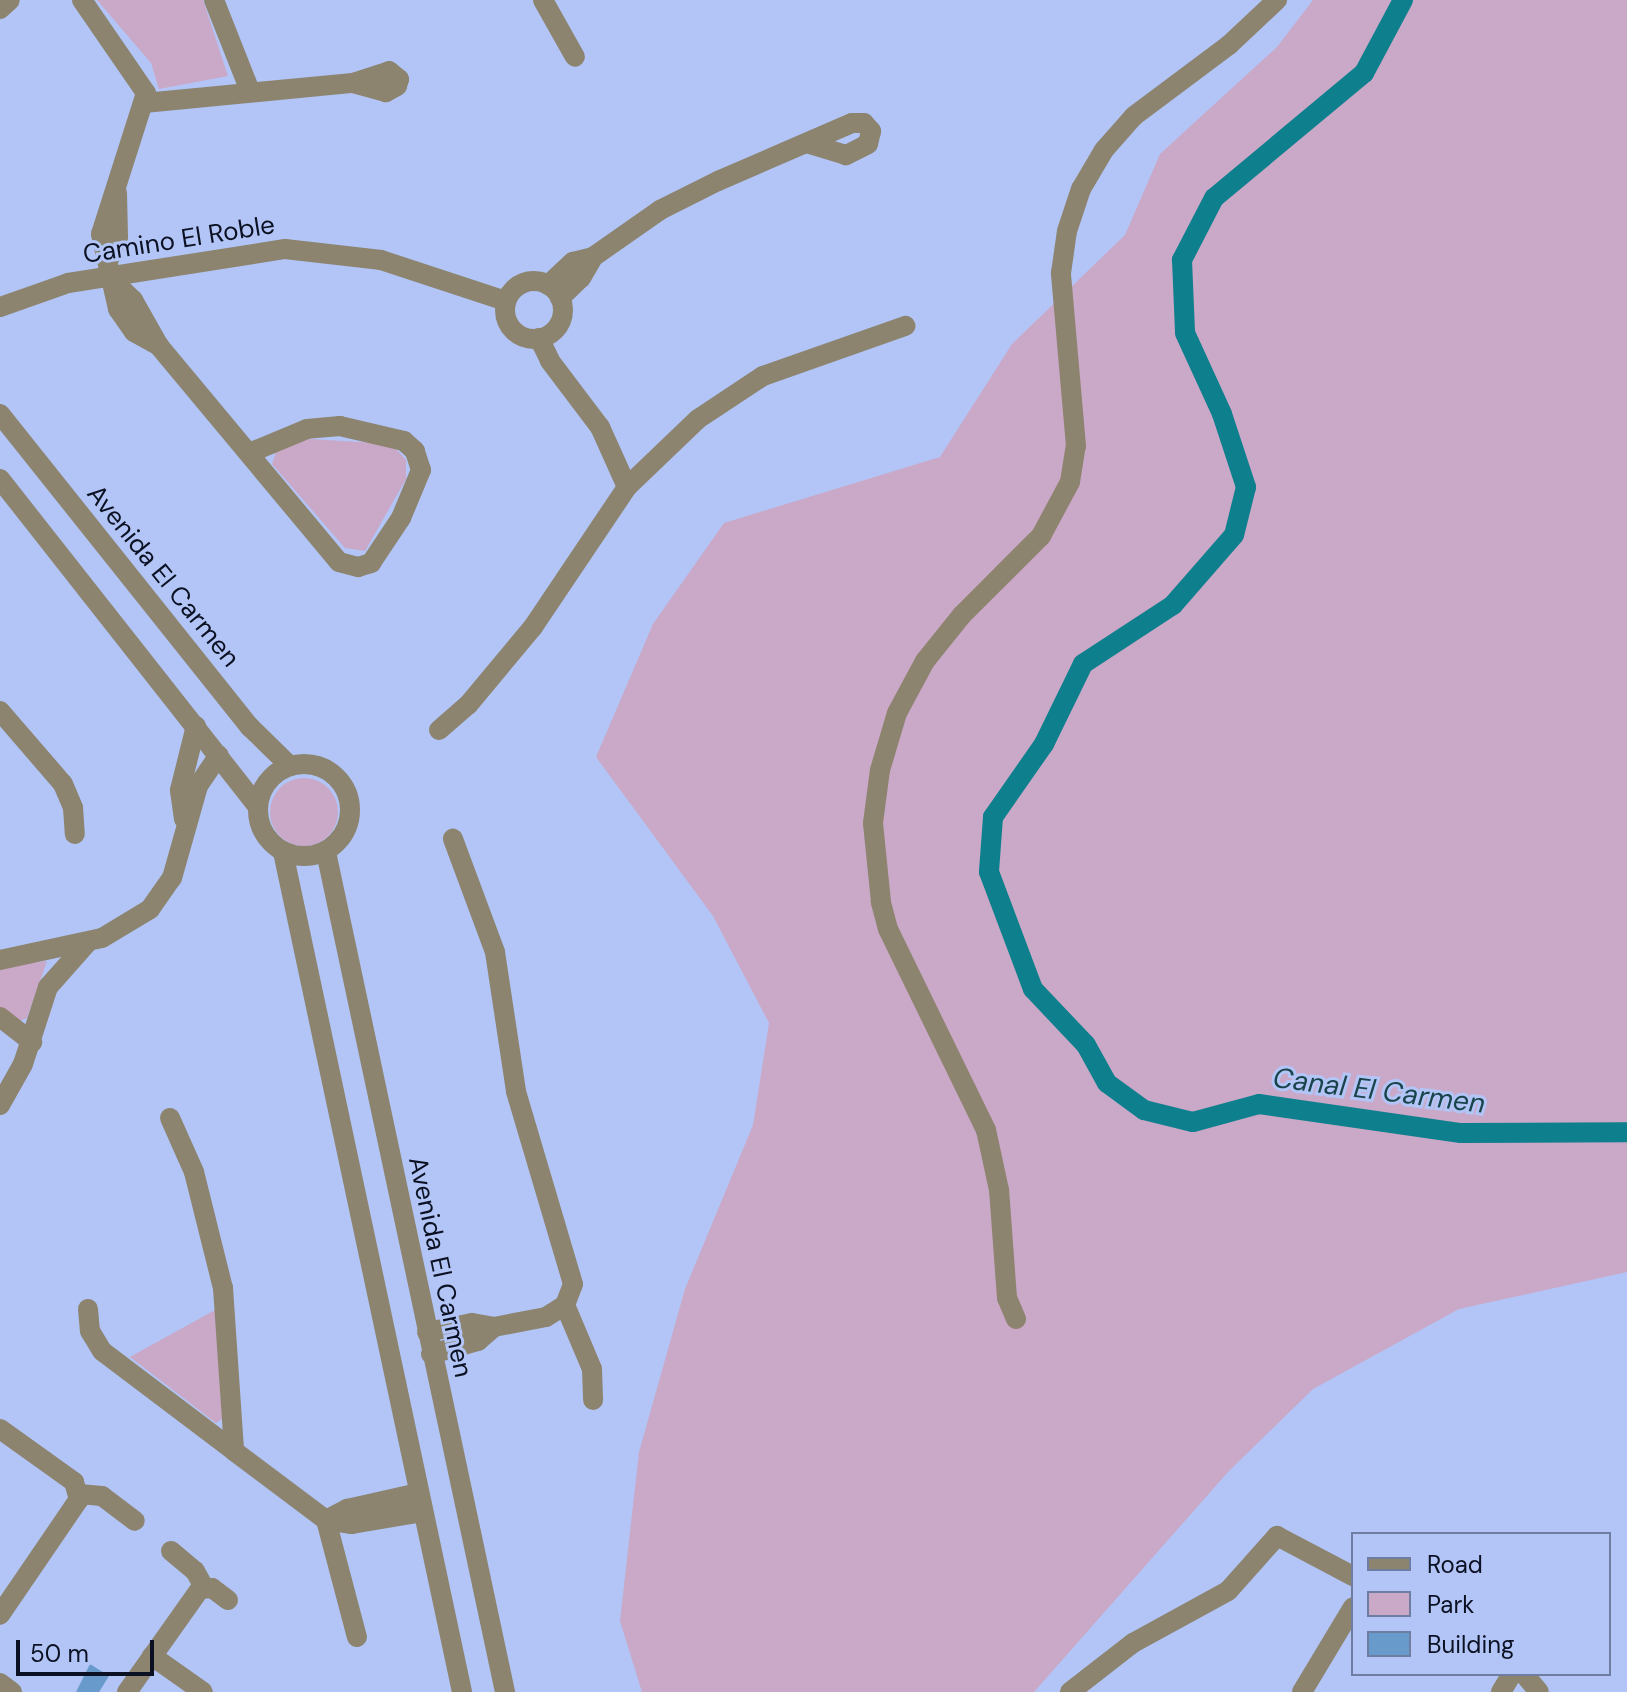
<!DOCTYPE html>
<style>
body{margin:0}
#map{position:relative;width:1627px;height:1692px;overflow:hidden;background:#b2c5f6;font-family:"DM Sans",sans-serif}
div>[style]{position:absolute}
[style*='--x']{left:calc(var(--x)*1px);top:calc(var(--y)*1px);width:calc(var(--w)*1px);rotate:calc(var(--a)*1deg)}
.green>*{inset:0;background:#caa8c7}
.round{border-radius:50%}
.canal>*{height:20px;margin:-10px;padding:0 10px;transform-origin:10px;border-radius:10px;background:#0e7f8d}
.building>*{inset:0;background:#689bcc}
.minor>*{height:20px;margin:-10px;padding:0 10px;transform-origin:10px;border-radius:10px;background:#8c846e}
.minor>.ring{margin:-10px;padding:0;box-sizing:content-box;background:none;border:20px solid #8c846e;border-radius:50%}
span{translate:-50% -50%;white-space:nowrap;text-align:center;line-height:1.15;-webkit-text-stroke:6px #b2c5f6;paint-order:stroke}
.street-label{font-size:26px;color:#0b1122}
.water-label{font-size:28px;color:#19444b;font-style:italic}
.legend{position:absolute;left:1351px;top:1532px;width:260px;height:144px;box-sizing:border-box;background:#b2c5f6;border:2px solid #6f7da1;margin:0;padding:10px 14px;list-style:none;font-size:24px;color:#0b1122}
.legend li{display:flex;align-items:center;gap:16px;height:40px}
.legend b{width:40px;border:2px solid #6f7da1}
.scale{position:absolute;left:16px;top:1640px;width:138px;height:36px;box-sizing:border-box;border:4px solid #0b1122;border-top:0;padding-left:10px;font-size:24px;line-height:28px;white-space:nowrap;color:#0b1122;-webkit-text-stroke:6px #b2c5f6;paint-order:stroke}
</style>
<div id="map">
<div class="green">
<div style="clip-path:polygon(97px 0,203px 0,228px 76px,159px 89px,151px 63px)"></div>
<div style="clip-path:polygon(1313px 0,1627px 0,1627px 1272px,1459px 1309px,1313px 1389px,1228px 1472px,1034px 1692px,642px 1692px,620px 1621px,639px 1452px,685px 1289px,753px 1125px,769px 1023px,713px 916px,596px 757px,653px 624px,724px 523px,940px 457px,1012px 344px,1125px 235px,1160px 154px,1277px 47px)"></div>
<div style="clip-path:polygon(310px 439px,376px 443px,396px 449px,406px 460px,406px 479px,365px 551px,345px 548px,272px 464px,277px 449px)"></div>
<div class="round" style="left:270px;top:778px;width:68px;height:68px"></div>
<div style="clip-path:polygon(47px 961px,27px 1018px,19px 1021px,0 1008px,0 967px)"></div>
<div style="clip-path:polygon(215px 1310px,222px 1419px,216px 1423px,130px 1357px)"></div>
</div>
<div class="canal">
<div style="--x:1403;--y:0;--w:83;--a:118.1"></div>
<div style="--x:1364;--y:73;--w:195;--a:140.2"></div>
<div style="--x:1214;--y:198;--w:70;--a:117.3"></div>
<div style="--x:1182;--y:260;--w:73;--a:87.6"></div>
<div style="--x:1185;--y:333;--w:89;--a:65.4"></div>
<div style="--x:1222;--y:414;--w:77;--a:71.8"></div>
<div style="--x:1246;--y:487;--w:49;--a:104"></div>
<div style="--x:1234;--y:535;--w:93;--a:131.1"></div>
<div style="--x:1173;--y:605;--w:108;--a:146.8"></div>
<div style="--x:1083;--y:664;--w:89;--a:116"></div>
<div style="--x:1044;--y:744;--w:89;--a:124.9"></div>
<div style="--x:993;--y:817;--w:55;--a:94.2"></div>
<div style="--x:989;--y:872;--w:125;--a:69.4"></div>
<div style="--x:1033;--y:989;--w:77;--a:46.6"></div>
<div style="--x:1086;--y:1045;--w:43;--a:61.1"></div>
<div style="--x:1107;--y:1083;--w:46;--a:36.1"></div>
<div style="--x:1144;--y:1110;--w:50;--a:13.8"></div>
<div style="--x:1193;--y:1122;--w:68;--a:-15.3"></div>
<div style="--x:1259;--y:1104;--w:204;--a:8.2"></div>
<div style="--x:1461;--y:1133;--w:166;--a:-0.3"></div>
</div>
<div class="building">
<div style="clip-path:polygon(90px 1664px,109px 1676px,99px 1692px,76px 1692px)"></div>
</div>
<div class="minor">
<div style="--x:82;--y:0;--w:113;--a:55.5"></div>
<div style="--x:146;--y:93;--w:148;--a:107.7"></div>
<div style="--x:101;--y:234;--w:77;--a:77.2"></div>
<div style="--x:118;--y:309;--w:28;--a:55"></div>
<div style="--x:134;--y:332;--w:29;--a:29"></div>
<div style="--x:214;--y:0;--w:98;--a:68.4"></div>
<div style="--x:543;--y:0;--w:65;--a:60.7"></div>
<div style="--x:0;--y:9;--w:13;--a:-42"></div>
<div style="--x:144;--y:103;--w:210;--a:-5.5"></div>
<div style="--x:353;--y:83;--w:38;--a:-18"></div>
<div style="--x:389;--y:71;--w:13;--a:39"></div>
<div style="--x:399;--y:79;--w:7;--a:106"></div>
<div style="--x:397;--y:86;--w:13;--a:151"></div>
<div style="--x:386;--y:92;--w:34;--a:-165"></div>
<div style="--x:109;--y:259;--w:24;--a:-68"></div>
<div style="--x:118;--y:237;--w:44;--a:-91.3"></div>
<div style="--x:108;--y:276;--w:35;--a:44"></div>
<div style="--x:133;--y:300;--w:53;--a:60.5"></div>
<div style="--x:159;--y:346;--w:281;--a:50.2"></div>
<div style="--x:339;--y:562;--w:20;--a:15"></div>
<div style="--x:358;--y:567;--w:14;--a:-17"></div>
<div style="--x:371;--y:563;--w:54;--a:-56.3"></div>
<div style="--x:401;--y:518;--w:52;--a:-67.4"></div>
<div style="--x:421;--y:470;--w:20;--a:-108"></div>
<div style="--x:415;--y:451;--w:15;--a:-138"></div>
<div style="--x:404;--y:441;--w:66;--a:-166.8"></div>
<div style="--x:340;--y:426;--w:33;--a:175"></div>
<div style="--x:307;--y:429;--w:63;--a:157.5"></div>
<div class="ring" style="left:505px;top:281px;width:38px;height:38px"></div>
<div style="--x:548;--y:285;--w:34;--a:-43"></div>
<div style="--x:573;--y:262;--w:21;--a:-14"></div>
<div style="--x:593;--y:257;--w:82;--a:-35"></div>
<div style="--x:660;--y:210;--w:65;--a:-26.6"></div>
<div style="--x:718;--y:181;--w:146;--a:-23.4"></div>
<div style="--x:852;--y:123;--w:12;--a:0"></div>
<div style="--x:864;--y:123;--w:11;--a:49"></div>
<div style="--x:871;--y:131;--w:13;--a:103"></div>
<div style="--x:868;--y:144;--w:25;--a:153"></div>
<div style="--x:846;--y:155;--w:39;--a:-163"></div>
<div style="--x:560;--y:298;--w:29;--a:-44"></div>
<div style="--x:581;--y:278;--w:24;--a:-60"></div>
<div style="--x:0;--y:307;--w:72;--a:-19.4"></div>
<div style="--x:68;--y:283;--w:220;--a:-8.9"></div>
<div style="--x:285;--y:249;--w:97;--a:6.5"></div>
<div style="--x:381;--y:260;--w:132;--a:18.2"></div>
<div style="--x:539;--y:338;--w:25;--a:64"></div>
<div style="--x:550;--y:361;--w:83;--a:52.9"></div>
<div style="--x:600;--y:427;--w:66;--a:65.8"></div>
<div style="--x:0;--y:414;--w:401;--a:51.4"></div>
<div style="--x:250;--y:727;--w:56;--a:44.3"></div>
<div style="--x:0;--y:479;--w:417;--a:51.8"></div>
<div style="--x:0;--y:711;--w:96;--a:49.2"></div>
<div style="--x:63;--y:784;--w:26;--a:67"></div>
<div style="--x:73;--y:808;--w:26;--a:86"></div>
<div style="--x:439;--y:730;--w:38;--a:-41"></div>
<div style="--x:468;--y:705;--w:102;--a:-50.2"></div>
<div style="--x:533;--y:627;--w:169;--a:-56.1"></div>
<div style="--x:627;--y:487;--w:98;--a:-43.8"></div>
<div style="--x:698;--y:419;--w:78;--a:-33.5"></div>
<div style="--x:763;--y:376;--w:151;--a:-19.4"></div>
<div class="ring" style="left:258px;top:764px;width:72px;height:72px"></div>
<div style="--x:184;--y:819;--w:29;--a:-98"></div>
<div style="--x:180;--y:790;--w:66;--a:-76"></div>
<div style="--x:283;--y:852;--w:859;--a:77.97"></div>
<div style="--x:326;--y:852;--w:859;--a:77.97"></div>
<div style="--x:0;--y:960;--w:104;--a:-12.2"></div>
<div style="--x:102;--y:938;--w:56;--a:-31.1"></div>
<div style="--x:150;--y:909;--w:38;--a:-55"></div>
<div style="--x:172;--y:878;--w:96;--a:-74.2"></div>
<div style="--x:198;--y:786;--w:37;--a:-56"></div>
<div style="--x:0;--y:1017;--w:41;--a:38"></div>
<div style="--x:0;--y:1105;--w:47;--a:-60.7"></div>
<div style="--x:23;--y:1064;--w:81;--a:-72"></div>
<div style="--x:48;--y:987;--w:59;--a:-48.4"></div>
<div style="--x:170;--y:1118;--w:59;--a:66"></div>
<div style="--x:194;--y:1172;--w:120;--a:76"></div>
<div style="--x:223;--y:1288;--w:163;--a:86.1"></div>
<div style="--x:234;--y:1451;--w:115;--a:36.9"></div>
<div style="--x:326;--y:1520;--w:26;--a:9"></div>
<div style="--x:352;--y:1524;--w:71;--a:-9.7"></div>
<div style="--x:565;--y:1305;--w:69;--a:67.1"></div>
<div style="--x:592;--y:1369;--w:31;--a:88"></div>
<div style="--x:88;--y:1309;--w:22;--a:85"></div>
<div style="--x:90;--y:1331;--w:23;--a:59"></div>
<div style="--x:102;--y:1351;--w:166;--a:37.1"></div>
<div style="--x:1016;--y:1319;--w:23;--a:-113"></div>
<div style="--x:1007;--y:1298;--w:108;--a:-94.2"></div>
<div style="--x:999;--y:1190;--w:61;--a:-102.2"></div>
<div style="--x:986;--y:1130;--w:224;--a:-116"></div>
<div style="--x:888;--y:929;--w:28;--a:-105"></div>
<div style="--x:881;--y:902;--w:79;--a:-95.8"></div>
<div style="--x:873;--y:823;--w:53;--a:-82.5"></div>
<div style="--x:880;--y:770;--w:59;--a:-73.4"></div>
<div style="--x:897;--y:713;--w:59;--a:-61.7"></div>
<div style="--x:925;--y:661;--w:59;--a:-51.2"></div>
<div style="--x:962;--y:615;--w:112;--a:-45"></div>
<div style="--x:1041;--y:536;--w:61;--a:-61.8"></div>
<div style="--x:1070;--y:482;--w:36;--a:-81"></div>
<div style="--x:1076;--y:446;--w:174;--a:-95"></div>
<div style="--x:1061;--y:273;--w:42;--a:-81.9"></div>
<div style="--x:1067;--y:231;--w:44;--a:-71.6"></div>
<div style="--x:1081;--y:189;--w:45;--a:-59.5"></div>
<div style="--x:1104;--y:150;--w:45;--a:-48.6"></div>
<div style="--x:1134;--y:116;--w:119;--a:-36.8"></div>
<div style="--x:1229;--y:45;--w:66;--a:-43.2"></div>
<div style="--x:427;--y:1332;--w:46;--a:-11.3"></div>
<div style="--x:472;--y:1323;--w:22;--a:10"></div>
<div style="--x:494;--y:1327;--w:53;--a:-10.9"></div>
<div style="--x:546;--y:1317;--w:22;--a:-32"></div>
<div style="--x:565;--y:1305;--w:22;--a:-69"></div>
<div style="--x:573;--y:1284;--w:201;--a:-106.5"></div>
<div style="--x:516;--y:1091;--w:141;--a:-98.6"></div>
<div style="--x:495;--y:952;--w:121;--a:-110.4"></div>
<div style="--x:431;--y:1354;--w:49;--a:-15.5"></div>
<div style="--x:478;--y:1341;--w:21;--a:-41"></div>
<div style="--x:0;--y:1429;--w:91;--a:35.6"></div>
<div style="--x:74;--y:1482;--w:18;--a:74"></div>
<div style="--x:79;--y:1499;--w:140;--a:124.3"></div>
<div style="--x:79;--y:1494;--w:23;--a:5"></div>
<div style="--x:102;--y:1496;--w:41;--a:37.1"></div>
<div style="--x:326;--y:1520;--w:121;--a:75.2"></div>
<div style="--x:326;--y:1520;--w:24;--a:-28"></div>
<div style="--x:347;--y:1509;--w:73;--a:-12.7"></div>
<div style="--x:171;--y:1551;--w:31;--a:40"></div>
<div style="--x:195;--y:1571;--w:18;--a:61"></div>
<div style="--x:152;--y:1656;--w:62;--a:35.2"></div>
<div style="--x:1524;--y:1674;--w:23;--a:50"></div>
<div style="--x:0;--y:1683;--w:15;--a:37"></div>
<div style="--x:127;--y:1692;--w:126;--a:-54.7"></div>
<div style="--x:200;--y:1589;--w:12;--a:-5"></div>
<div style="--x:212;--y:1588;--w:20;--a:37"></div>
<div style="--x:1070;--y:1692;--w:80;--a:-37.9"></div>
<div style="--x:1133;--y:1643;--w:108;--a:-28.7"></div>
<div style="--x:1228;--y:1591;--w:74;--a:-48.3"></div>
<div style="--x:1277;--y:1536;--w:86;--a:27.8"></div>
<div style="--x:1302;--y:1692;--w:99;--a:-59"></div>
<div style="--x:1501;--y:1692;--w:21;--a:-59"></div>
</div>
<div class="street-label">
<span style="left:179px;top:240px;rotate:-9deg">Camino El Roble</span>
<span style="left:163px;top:576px;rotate:51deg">Avenida El Carmen</span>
<span style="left:440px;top:1267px;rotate:78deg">Avenida El Carmen</span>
</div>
<div class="water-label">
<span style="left:1379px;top:1091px;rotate:7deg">Canal El Carmen</span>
</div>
<ul class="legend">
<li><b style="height:10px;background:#8c846e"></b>Road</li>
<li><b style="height:22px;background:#caa8c7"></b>Park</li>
<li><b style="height:22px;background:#689bcc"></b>Building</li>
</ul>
<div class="scale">50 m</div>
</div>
